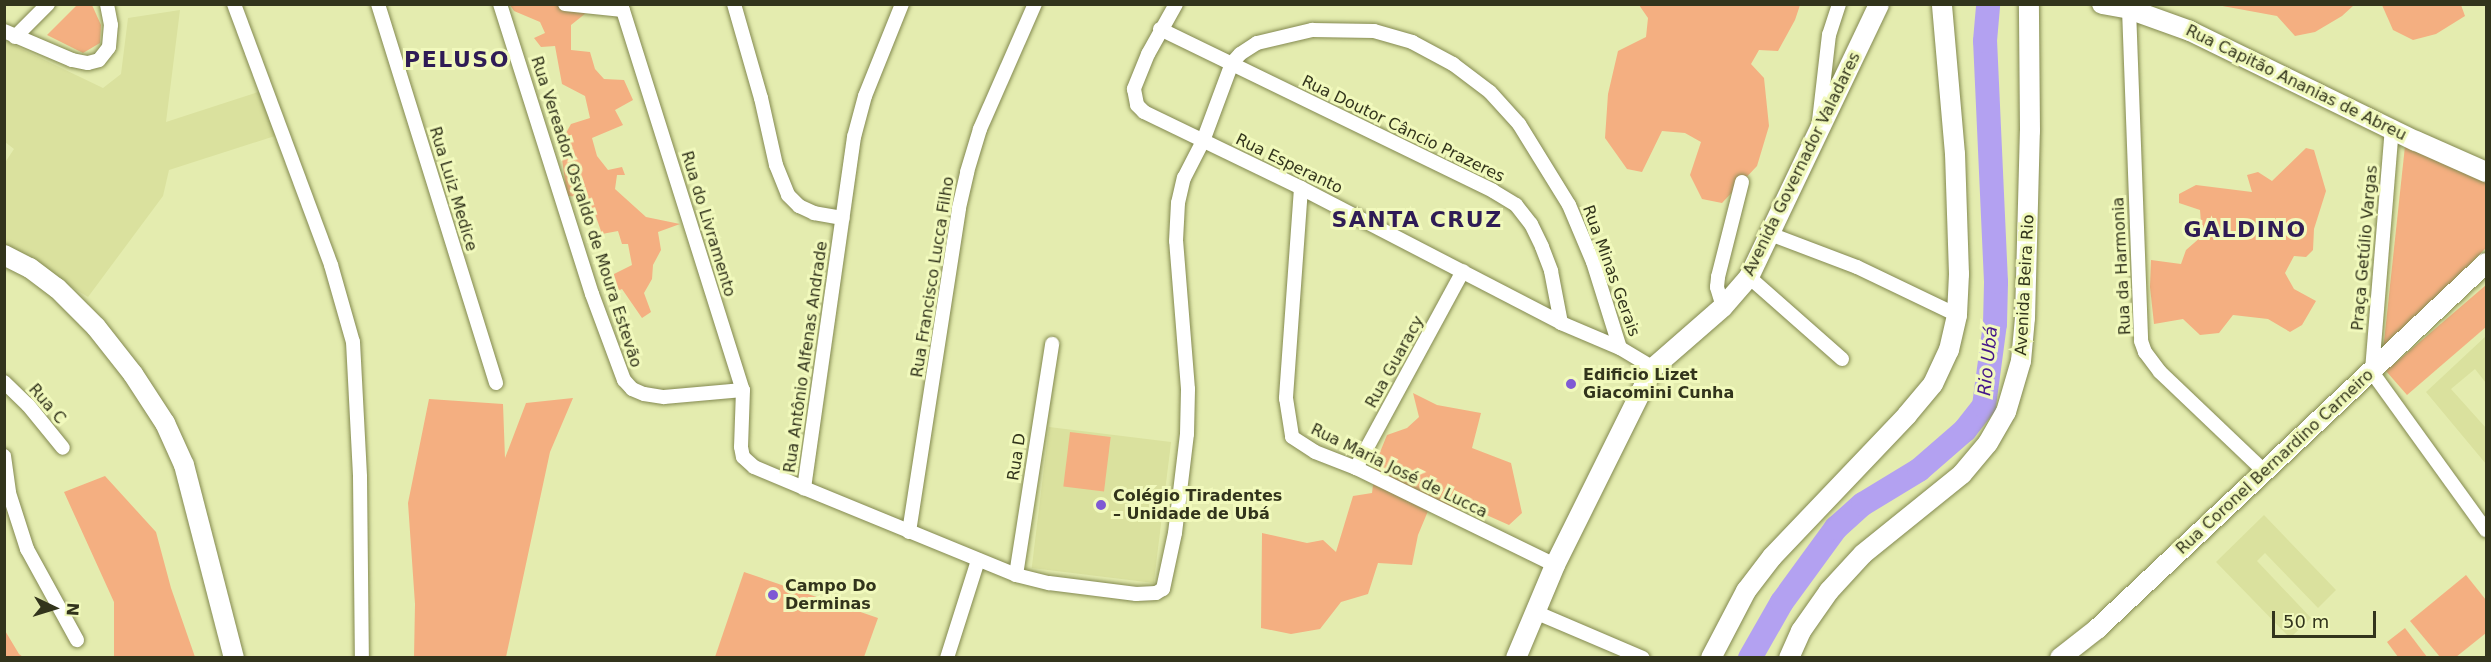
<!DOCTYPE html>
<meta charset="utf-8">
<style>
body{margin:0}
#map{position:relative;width:2491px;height:662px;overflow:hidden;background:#e4ecaf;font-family:"DejaVu Sans",sans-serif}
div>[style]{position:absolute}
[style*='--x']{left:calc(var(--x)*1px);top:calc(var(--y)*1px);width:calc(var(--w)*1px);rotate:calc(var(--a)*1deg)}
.built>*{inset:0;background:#dae19e;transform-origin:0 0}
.green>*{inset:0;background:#f4af81;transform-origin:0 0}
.river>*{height:24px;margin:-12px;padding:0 12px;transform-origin:12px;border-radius:12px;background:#b3a1f1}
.roads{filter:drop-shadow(0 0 2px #838950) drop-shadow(0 0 2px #838950)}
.street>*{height:14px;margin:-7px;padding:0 7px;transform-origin:7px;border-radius:7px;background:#fff}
.secondary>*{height:20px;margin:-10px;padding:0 10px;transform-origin:10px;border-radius:10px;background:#fff}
.dots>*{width:16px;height:16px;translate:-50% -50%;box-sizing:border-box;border:3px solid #f1f9bc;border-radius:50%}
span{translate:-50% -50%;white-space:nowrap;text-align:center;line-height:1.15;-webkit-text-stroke:6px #f1f9bc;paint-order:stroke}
.street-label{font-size:16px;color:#32341c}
.poi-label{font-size:16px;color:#32341c;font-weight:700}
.left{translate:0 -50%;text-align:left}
.water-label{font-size:18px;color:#45168a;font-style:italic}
.district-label{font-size:22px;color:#2f1c56;font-weight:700;letter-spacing:1.5px}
.frame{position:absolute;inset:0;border:6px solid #32341c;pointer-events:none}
.north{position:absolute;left:24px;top:578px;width:60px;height:60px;-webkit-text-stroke:4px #f1f9bc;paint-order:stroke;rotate:94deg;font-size:16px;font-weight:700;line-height:24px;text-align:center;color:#32341c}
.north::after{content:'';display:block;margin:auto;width:21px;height:27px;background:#32341c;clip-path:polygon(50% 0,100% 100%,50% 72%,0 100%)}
.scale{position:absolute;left:2272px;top:611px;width:104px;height:27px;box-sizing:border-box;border:3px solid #32341c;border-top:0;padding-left:8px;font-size:18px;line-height:21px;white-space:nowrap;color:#32341c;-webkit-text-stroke:4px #f1f9bc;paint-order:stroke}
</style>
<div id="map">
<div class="built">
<div style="clip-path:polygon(180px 10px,166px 122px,261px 91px,275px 136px,169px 170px,163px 196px,88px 297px,5px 245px,4px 164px,14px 149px,5px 142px,5px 41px,103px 88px,121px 74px,128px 18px)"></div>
<div style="clip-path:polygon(2486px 336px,2486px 383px,2475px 369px,2451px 389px,2486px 428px,2486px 464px,2426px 392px)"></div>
<div style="left:1049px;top:427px;width:123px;height:142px;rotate:7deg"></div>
<div style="clip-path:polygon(2264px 515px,2336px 590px,2318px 608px,2265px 553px,2257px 561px,2311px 618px,2290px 638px,2216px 562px)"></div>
</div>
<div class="green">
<div style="clip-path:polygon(77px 5px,92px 5px,101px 25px,100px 43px,83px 53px,47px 35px)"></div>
<div style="clip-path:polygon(510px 5px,596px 5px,571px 25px,571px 50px,590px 52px,595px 69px,604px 79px,624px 80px,633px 100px,615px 110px,623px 125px,592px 138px,597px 156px,608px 170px,622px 167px,625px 175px,617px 175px,615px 189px,646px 217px,680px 224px,658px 232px,661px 250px,653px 265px,652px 279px,644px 293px,651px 312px,642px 318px,622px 289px,613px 293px,614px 274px,632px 265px,628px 244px,622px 244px,618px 231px,602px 234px,594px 211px,583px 197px,567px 196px,560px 144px,571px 124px,590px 118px,585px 96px,562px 84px,555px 46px,541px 47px,534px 38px,545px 33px,540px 22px,514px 11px)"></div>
<div style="clip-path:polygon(1639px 5px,1800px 5px,1795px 20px,1778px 51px,1759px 50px,1751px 64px,1764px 78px,1769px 126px,1757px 166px,1722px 203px,1702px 199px,1690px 175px,1701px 142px,1685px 133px,1662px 131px,1642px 172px,1627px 169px,1605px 138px,1608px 94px,1618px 51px,1646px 37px,1648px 18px)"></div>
<div style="clip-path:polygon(2217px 5px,2354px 4px,2354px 5px,2342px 16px,2315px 32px,2295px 36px,2277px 16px)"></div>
<div style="clip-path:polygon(2382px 5px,2461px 5px,2465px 16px,2436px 34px,2413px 40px,2393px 30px)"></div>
<div style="clip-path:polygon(2405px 146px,2486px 183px,2486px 248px,2383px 351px)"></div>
<div style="clip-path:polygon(2306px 148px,2314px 150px,2326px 191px,2314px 229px,2313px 250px,2306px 257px,2294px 256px,2285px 273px,2294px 289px,2316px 301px,2302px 325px,2290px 332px,2268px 319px,2233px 315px,2219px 333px,2200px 335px,2183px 319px,2154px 324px,2150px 287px,2151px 260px,2181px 264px,2186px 250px,2202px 236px,2200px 210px,2179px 203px,2179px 194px,2196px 185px,2252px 192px,2247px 175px,2258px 172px,2272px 181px)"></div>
<div style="clip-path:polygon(2486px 285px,2486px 327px,2407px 395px,2386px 371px)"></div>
<div style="clip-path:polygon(1413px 393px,1437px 405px,1481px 413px,1472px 448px,1511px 463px,1522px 513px,1509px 525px,1473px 509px,1428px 511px,1418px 535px,1412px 565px,1378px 563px,1368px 594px,1341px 602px,1320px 629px,1291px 634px,1261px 628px,1262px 533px,1307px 543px,1323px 540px,1336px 552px,1353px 496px,1372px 493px,1376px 462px,1387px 435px,1407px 428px,1419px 417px)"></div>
<div style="clip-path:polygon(573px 398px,550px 452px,506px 657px,414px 657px,415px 604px,408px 503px,429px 399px,503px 404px,505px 458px,526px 403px)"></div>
<div style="left:1070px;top:432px;width:41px;height:55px;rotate:7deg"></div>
<div style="clip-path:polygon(105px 476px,156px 532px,171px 588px,195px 657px,114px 657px,114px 602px,64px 492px)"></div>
<div style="clip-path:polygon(744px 572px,878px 618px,864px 657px,715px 657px)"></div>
<div style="clip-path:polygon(2466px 575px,2486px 600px,2486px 633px,2456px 657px,2440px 657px,2410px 621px)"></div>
<div style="clip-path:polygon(2405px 628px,2427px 657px,2398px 657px,2387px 642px)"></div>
<div style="clip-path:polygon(4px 629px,19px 654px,23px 657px,5px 657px)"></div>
</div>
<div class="river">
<div style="--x:1750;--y:658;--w:64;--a:-60.3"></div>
<div style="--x:1782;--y:602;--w:92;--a:-53.9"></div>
<div style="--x:1836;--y:528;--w:36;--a:-42"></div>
<div style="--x:1863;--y:504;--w:66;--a:-31.3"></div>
<div style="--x:1919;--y:470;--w:61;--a:-41"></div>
<div style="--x:1965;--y:430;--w:31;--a:-52"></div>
<div style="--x:1984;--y:406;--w:83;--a:-82.4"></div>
<div style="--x:1995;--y:324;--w:42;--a:-88.6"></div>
<div style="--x:1996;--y:282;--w:241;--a:-92.6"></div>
<div style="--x:1985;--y:41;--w:37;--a:-85"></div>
</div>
<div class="roads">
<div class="street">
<div style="--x:234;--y:4;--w:278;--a:69.6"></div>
<div style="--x:331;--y:265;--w:80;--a:74.1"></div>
<div style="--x:353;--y:342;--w:135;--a:87"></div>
<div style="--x:360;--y:477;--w:181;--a:89.4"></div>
<div style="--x:378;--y:4;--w:397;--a:72.7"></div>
<div style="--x:500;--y:4;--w:304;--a:72.4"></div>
<div style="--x:592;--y:294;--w:92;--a:69.6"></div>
<div style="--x:624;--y:380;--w:12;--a:48"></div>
<div style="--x:632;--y:389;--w:13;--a:23"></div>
<div style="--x:644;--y:394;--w:20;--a:9"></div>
<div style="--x:664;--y:397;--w:79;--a:-5.1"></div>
<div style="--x:565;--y:4;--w:58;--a:5.9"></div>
<div style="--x:621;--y:4;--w:405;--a:72.5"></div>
<div style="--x:743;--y:390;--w:57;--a:92"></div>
<div style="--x:741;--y:447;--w:10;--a:79"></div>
<div style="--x:743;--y:457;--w:15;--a:42"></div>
<div style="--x:754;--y:467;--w:54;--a:22.8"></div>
<div style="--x:734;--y:4;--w:98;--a:74"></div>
<div style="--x:761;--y:98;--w:69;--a:77.4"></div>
<div style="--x:776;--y:165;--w:32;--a:68"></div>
<div style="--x:788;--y:195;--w:16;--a:45"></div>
<div style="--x:799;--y:206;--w:17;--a:25"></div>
<div style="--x:814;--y:213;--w:29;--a:10"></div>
<div style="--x:902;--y:4;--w:99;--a:111.9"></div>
<div style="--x:865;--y:96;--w:42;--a:105"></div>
<div style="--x:854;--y:137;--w:355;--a:98.1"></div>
<div style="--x:804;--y:488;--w:229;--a:22.3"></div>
<div style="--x:1016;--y:575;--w:34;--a:14"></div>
<div style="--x:1049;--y:583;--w:88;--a:7.2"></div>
<div style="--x:1136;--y:594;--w:20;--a:-3"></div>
<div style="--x:1156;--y:593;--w:8;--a:-30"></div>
<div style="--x:1163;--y:589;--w:57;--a:-77.9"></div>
<div style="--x:1175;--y:533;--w:100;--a:-83.1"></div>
<div style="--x:1187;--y:434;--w:45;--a:-88.7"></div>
<div style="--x:1188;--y:389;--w:148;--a:-94.6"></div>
<div style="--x:1176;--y:241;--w:38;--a:-87"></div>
<div style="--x:1178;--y:203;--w:26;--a:-77"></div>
<div style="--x:1184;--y:178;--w:42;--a:-62.8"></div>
<div style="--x:1203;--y:141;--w:83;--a:-69.6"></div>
<div style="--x:1232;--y:63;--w:12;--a:-48"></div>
<div style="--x:1240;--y:54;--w:20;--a:-33"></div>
<div style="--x:1257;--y:43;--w:57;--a:-13.3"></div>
<div style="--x:1312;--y:30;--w:62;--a:0.9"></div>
<div style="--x:1374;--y:31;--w:40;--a:16"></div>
<div style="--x:1412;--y:42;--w:47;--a:28.2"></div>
<div style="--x:1453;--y:64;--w:46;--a:37.1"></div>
<div style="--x:1490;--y:92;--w:43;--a:47.8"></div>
<div style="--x:1519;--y:124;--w:95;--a:58.3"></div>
<div style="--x:1569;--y:205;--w:62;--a:67.2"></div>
<div style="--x:1593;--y:262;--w:90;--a:72.6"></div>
<div style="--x:1620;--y:348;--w:39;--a:31"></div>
<div style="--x:1176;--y:4;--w:57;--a:119.2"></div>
<div style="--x:1148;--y:54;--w:38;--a:112"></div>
<div style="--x:1134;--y:89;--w:16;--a:79"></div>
<div style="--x:1137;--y:105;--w:10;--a:45"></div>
<div style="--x:1144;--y:112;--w:174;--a:25.8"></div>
<div style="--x:1301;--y:188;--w:293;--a:27.4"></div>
<div style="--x:1561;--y:323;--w:64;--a:23"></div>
<div style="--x:2129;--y:9;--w:332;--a:87.9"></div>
<div style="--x:2141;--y:341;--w:12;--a:70"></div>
<div style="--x:2145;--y:352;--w:25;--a:53"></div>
<div style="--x:2160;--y:372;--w:144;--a:43.6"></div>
<div style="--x:1160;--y:29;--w:370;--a:25.9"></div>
<div style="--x:1493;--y:191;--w:27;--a:31"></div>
<div style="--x:1516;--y:205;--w:24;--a:52"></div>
<div style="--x:1531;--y:224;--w:25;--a:64"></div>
<div style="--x:1542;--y:247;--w:26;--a:69"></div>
<div style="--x:1551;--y:271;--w:53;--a:79.1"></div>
<div style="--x:4;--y:31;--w:74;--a:23.1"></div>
<div style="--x:72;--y:60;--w:16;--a:11"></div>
<div style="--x:88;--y:63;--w:11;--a:-15"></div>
<div style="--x:99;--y:60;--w:16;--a:-52"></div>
<div style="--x:109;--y:47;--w:22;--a:-85"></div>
<div style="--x:111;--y:25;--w:21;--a:-101"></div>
<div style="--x:15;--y:37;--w:47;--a:-45"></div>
<div style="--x:1819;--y:121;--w:87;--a:-83.4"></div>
<div style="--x:1829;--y:35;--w:33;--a:-72"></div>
<div style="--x:2392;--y:127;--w:246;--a:94.7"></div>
<div style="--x:2372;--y:372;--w:195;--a:54.2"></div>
<div style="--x:1301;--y:188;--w:211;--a:94.1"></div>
<div style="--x:1286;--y:398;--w:39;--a:81"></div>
<div style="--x:1292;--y:437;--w:27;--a:33"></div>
<div style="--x:1315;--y:452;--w:44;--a:21.3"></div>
<div style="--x:1356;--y:468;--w:221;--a:26"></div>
<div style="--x:1770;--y:234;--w:93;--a:20.8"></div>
<div style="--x:1857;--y:267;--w:111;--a:25.6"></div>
<div style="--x:1749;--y:277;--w:124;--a:41.4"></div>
<div style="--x:1723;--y:307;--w:21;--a:-107"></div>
<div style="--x:1717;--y:287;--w:10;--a:-84"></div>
<div style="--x:1718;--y:277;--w:98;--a:-75.8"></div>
<div style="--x:4;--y:382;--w:33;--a:44"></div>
<div style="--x:28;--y:405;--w:55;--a:50.9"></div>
<div style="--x:4;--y:456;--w:37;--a:82"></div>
<div style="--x:9;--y:493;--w:59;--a:72.2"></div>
<div style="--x:27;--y:549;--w:104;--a:61.2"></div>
<div style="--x:1356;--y:468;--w:224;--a:-61.5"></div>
<div style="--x:909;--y:532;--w:328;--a:-81.2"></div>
<div style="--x:959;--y:208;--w:37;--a:-77"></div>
<div style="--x:967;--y:172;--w:45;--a:-73.2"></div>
<div style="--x:980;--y:129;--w:137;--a:-66.3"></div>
<div style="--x:1016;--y:575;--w:234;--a:-81.1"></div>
<div style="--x:1535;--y:612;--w:117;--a:23.1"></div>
<div style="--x:947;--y:658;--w:103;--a:-72.4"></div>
</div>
<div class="secondary">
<div style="--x:2102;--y:4;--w:27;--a:10"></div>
<div style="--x:2129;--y:9;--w:65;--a:19.8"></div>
<div style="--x:2190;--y:31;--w:251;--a:26"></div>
<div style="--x:2416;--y:141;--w:77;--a:23.9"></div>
<div style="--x:4;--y:255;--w:29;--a:27"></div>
<div style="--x:30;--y:268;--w:34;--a:37"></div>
<div style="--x:57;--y:288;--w:55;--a:45"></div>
<div style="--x:96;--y:327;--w:60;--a:51.8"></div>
<div style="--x:133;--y:374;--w:59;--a:56.9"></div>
<div style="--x:165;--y:423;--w:46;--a:65.7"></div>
<div style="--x:184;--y:465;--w:199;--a:75.5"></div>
<div style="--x:1516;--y:658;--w:101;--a:-67.2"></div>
<div style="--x:1555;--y:565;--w:220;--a:-63.6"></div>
<div style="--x:1653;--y:368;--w:93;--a:-41.1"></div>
<div style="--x:1723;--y:307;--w:40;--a:-49"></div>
<div style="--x:1749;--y:277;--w:302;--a:-64.5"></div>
<div style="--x:1711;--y:658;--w:76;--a:-62.4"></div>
<div style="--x:1746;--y:591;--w:43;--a:-52.6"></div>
<div style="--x:1772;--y:557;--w:196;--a:-46.4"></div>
<div style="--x:1907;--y:415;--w:40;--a:-50"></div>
<div style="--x:1933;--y:384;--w:38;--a:-65"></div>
<div style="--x:1949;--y:350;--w:36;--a:-77"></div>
<div style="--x:1957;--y:315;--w:41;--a:-87.2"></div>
<div style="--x:1959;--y:274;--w:120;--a:-91.9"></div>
<div style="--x:1955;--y:154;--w:151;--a:-95"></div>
<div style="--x:1789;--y:658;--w:30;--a:-66"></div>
<div style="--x:1801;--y:631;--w:49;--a:-55"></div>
<div style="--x:1829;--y:591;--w:50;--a:-47.4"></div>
<div style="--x:1863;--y:554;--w:127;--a:-38.9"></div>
<div style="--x:1962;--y:474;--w:40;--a:-50"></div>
<div style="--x:1988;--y:443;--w:36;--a:-60"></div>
<div style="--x:2006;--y:412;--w:53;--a:-73.6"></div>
<div style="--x:2021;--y:361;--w:43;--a:-84.7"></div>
<div style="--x:2025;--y:318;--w:187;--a:-88.5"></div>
<div style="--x:2030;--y:131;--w:127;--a:-90.5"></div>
<div style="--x:2060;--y:658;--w:47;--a:-38.1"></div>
<div style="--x:2097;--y:629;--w:534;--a:-43.26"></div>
</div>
</div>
<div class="dots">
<div style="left:1571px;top:384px;background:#7f5ad4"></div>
<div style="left:1101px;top:505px;background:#7f5ad4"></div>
<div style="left:773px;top:595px;background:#7f5ad4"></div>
</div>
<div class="street-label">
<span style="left:2296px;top:83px;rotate:26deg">Rua Capitão Ananias de Abreu</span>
<span style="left:1403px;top:129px;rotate:26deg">Rua Doutor Câncio Prazeres</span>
<span style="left:1289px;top:164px;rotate:26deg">Rua Esperanto</span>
<span style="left:1802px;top:164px;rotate:-64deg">Avenida Governador Valadares</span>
<span style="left:453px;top:189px;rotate:73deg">Rua Luiz Medice</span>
<span style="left:586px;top:212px;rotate:72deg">Rua Vereador Osvaldo de Moura Estevão</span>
<span style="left:708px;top:224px;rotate:73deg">Rua do Livramento</span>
<span style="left:2365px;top:248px;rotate:-85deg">Praça Getúlio Vargas</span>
<span style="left:2122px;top:266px;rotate:-93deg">Rua da Harmonia</span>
<span style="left:1611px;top:271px;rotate:70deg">Rua Minas Gerais</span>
<span style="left:933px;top:277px;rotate:-81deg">Rua Francisco Lucca Filho</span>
<span style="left:2025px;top:285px;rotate:-87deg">Avenida Beira Rio</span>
<span style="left:806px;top:357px;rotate:-82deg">Rua Antônio Alfenas Andrade</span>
<span style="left:1395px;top:362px;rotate:-61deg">Rua Guaracy</span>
<span style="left:47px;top:404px;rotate:49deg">Rua C</span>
<span style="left:1017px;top:457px;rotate:-81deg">Rua D</span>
<span style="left:2275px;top:462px;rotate:-43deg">Rua Coronel Bernardino Carneiro</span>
<span style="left:1399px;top:471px;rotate:26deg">Rua Maria José de Lucca</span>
</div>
<div class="poi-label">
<span class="left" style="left:1583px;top:384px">Edificio Lizet<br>Giacomini Cunha</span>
<span class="left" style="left:1113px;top:505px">Colégio Tiradentes<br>– Unidade de Ubá</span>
<span class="left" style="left:785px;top:595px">Campo Do<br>Derminas</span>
</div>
<div class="water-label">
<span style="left:1988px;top:361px;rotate:-84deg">Rio Ubá</span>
</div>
<div class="district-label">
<span style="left:457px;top:60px">PELUSO</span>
<span style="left:1417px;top:220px">SANTA CRUZ</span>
<span style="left:2245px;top:230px">GALDINO</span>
</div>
<div class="frame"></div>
<div class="north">N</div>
<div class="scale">50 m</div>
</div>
